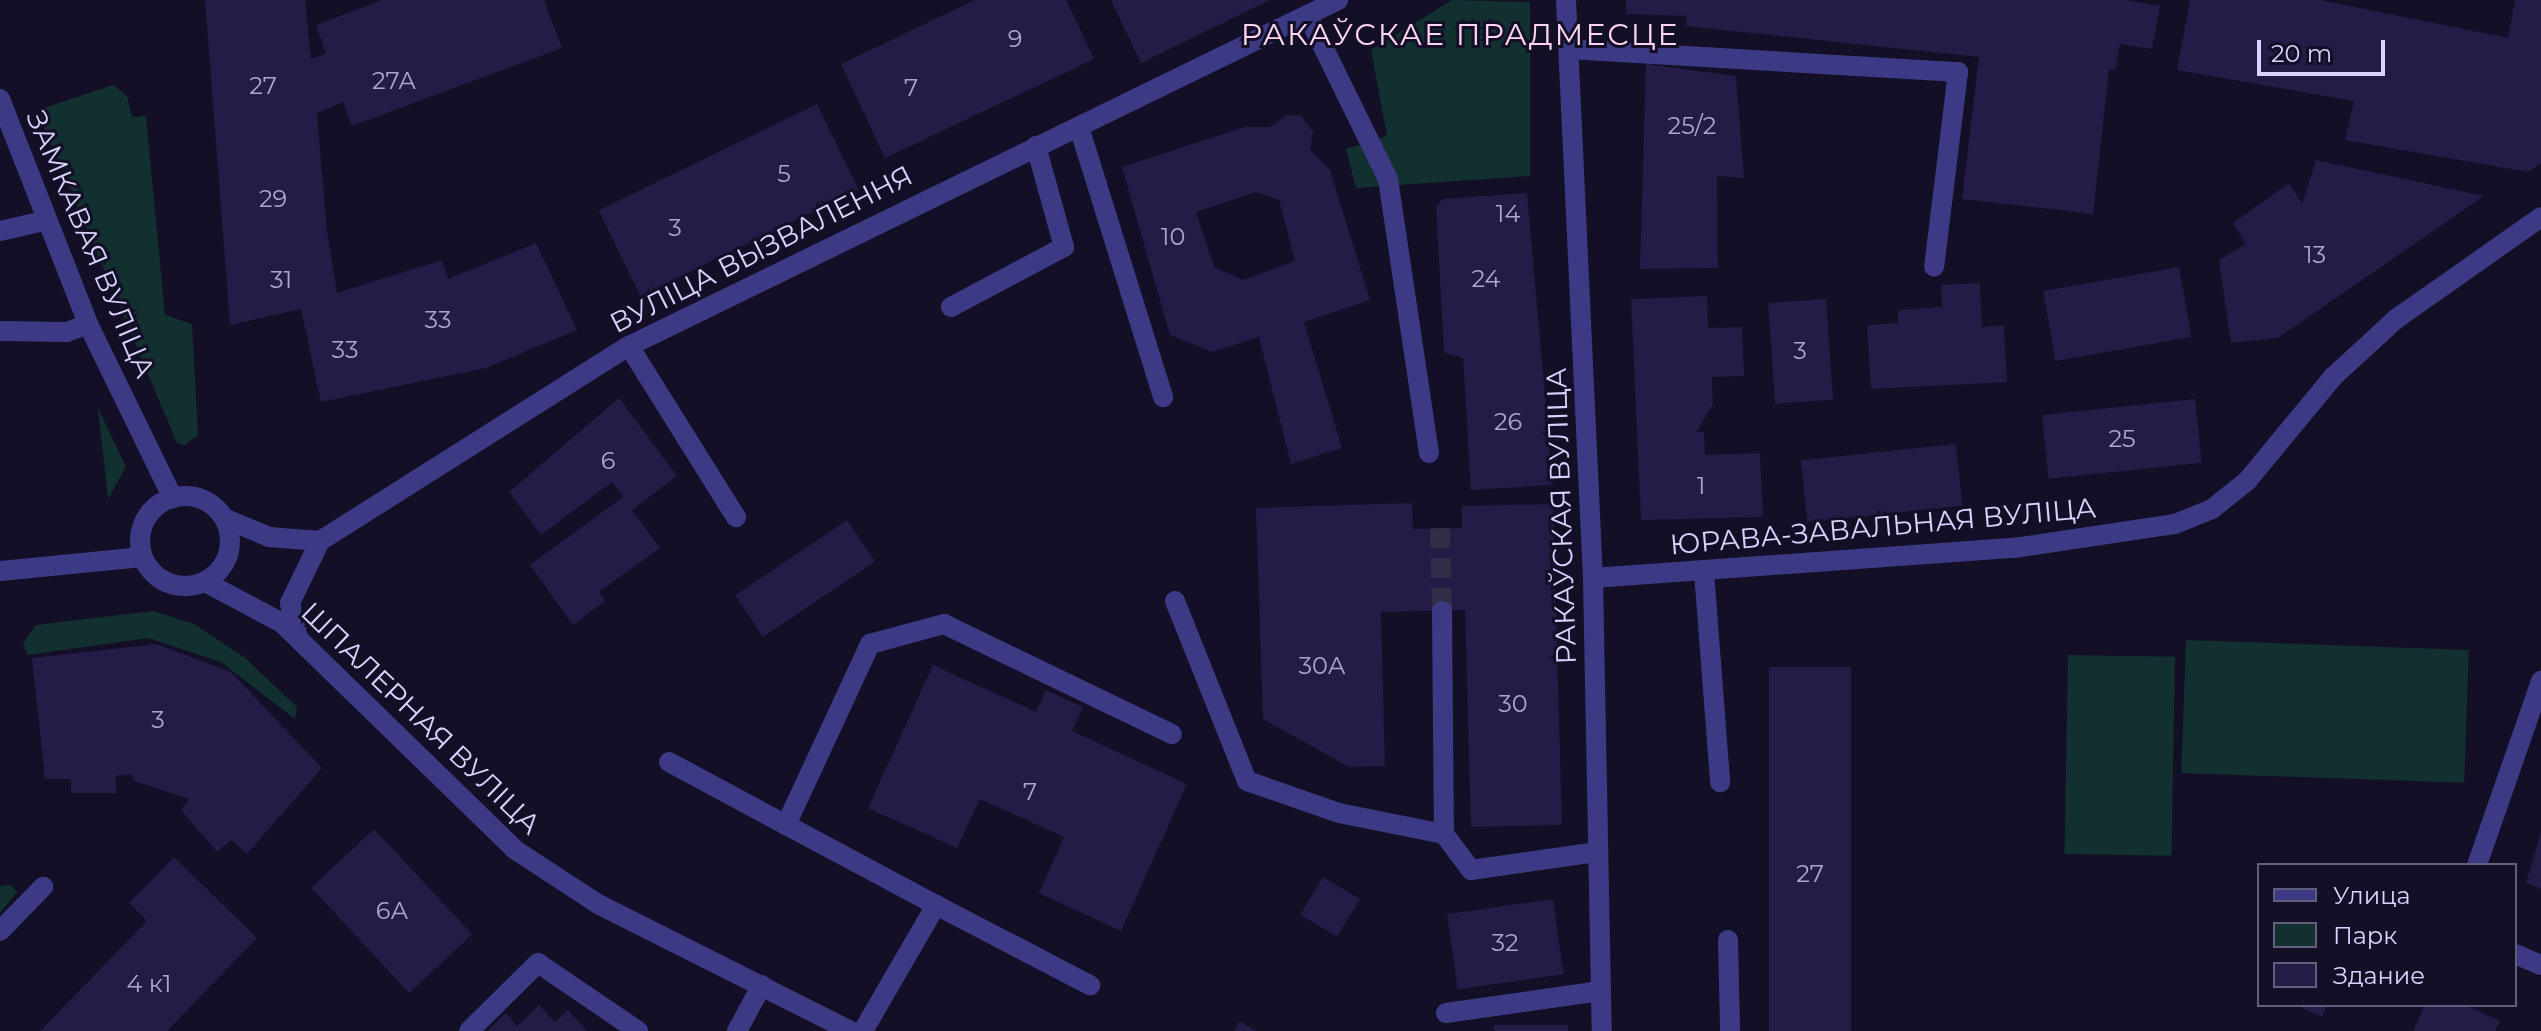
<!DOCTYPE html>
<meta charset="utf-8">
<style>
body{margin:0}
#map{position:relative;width:2541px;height:1031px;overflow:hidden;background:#130f26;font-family:Montserrat,sans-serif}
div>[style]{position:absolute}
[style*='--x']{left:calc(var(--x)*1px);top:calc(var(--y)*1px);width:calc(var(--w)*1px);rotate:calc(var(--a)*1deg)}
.green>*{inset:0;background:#12302f;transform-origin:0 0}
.building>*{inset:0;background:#241b47;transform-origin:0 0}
.minor-tunnel>*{height:20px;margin-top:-10px;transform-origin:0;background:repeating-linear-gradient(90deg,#312d47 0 20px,transparent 0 30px)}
.minor>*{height:20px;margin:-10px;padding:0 10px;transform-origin:10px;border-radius:10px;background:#3d3a85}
.minor>.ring{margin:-10px;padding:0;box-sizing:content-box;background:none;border:20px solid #3d3a85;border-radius:50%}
span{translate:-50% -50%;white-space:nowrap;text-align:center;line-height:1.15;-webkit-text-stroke:6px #130f26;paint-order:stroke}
.number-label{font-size:24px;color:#aca6d1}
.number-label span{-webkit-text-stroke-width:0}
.street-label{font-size:28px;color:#d9d4ff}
.neighbourhood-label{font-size:30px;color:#ffd6f0;letter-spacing:2px}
.legend{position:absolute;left:2257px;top:863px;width:260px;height:144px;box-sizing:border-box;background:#130f26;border:2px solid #625e7d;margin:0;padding:10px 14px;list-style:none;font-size:24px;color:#d9d4ff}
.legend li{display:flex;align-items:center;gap:16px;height:40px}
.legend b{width:40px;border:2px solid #625e7d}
.scale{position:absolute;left:2257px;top:40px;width:128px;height:36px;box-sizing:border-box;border:4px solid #d9d4ff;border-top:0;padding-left:10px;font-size:24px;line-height:28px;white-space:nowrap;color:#d9d4ff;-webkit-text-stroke:6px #130f26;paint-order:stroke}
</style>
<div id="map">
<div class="green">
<div style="clip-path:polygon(1452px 0,1530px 2px,1530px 176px,1356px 188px,1346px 149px,1387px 136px,1371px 50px)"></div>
<div style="clip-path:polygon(113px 85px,127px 96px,132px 117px,146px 116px,165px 315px,192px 324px,198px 435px,185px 445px,177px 443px,40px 118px,44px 108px)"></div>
<div style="clip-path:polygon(98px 408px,126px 467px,108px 499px)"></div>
<div style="clip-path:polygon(153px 611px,194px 624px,244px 657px,297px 707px,295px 719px,221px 662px,148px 638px,28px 655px,23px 644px,36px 625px)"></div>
<div style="left:2186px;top:640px;width:283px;height:133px;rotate:2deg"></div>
<div style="left:2068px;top:655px;width:107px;height:199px;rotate:1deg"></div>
<div style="clip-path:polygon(11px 885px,17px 892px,0 913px,0 886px)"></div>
</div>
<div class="building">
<div style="clip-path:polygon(205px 0,305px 0,311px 59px,326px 54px,316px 25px,382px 0,544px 0,562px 48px,352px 126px,343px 102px,317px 113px,327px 231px,337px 293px,442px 260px,448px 279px,536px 243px,577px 330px,486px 368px,321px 402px,301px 309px,230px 325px)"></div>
<div style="clip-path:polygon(975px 0,1066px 0,1094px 59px,885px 158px,841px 64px)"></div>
<div style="clip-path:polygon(1111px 0,1270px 0,1141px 63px)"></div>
<div style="clip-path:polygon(1626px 0,2127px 0,2160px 6px,2152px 49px,2120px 44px,2115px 70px,2109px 69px,2093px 214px,1962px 199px,1979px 57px,1686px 26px,1687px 16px,1626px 14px)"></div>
<div style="clip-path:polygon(2190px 0,2320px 0,2508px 38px,2515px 0,2541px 0,2541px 163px,2528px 172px,2345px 140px,2354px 101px,2177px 70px)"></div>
<div style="clip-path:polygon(1646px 64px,1736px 76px,1744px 178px,1717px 176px,1718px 268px,1640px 269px)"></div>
<div style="left:817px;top:104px;width:95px;height:243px;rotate:64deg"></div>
<div style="clip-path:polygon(evenodd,1287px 115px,1301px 116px,1313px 132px,1310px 149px,1330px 170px,1370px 300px,1304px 322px,1342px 448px,1291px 464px,1259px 337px,1212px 352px,1170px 335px,1122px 167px,1245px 127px,1270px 127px,1287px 115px,1256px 192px,1279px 200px,1295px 261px,1243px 280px,1214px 267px,1196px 212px,1256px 192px)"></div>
<div style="clip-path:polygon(2316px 160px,2484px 196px,2278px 338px,2231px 343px,2219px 260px,2246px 244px,2233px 223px,2289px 183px,2302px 204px)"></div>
<div style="clip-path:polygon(1527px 193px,1553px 485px,1471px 490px,1463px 358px,1444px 352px,1436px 206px,1443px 199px)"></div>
<div style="left:2179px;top:267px;width:71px;height:138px;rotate:80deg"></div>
<div style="clip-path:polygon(1980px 283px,1982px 327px,2004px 325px,2007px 382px,1871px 389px,1867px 325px,1898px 323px,1898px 310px,1942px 307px,1941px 285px)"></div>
<div style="clip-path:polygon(1707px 296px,1708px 328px,1742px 327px,1744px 376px,1712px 377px,1713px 404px,1696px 432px,1704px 432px,1705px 455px,1760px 453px,1763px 517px,1641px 520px,1631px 299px)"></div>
<div style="left:1826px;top:299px;width:101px;height:58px;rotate:86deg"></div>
<div style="clip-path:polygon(619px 398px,677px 476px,632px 510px,660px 548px,599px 592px,605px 601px,573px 625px,530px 565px,623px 497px,612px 482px,541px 535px,509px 492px)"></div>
<div style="left:2195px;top:399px;width:64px;height:154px;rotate:84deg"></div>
<div style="left:1956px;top:444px;width:62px;height:156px;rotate:84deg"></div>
<div style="clip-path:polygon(1412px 503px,1413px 529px,1462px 528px,1462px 506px,1553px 504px,1562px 825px,1471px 827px,1465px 610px,1381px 612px,1385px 766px,1349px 767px,1263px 719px,1256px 508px)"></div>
<div style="left:847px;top:520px;width:50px;height:135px;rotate:56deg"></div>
<div style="clip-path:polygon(156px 644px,231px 672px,322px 768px,247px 854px,231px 840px,217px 852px,181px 810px,189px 799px,134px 781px,132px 774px,115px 776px,117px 793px,71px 793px,71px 779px,45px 779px,32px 658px)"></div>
<div style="clip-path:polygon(933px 665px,1036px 712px,1046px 690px,1083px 707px,1072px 731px,1187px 784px,1121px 931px,1039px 893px,1064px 837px,980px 799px,957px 848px,868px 808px)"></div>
<div style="left:1769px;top:667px;width:82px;height:364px"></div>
<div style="left:374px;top:829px;width:144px;height:86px;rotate:47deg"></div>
<div style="clip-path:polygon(2541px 832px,2541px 889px,2526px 883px)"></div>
<div style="clip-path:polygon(174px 857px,257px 938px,167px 1031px,40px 1031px,147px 921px,129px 903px)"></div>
<div style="left:1323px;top:877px;width:43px;height:44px;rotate:31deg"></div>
<div style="left:1553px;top:899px;width:76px;height:107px;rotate:82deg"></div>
<div style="clip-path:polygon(539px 1005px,555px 1022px,568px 1010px,587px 1031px,487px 1031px,506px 1013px,517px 1026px)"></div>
<div style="clip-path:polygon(2296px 1005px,2327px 1005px,2322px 1017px)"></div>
<div style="clip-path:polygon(2425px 1005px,2465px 1005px,2500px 1021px,2495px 1031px,2413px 1031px)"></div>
<div style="clip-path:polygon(1240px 1021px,1256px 1031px,1234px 1031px)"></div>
<div style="left:1494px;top:1025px;width:74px;height:6px"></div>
</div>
<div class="minor-tunnel">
<div style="--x:1440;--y:528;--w:83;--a:88.6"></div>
</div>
<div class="minor">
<div style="--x:1566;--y:0;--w:579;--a:87.33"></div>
<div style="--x:1593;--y:578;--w:453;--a:88.9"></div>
<div style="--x:1308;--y:16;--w:182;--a:63.9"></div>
<div style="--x:1388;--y:179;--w:277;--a:81.5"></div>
<div style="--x:1569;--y:49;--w:390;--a:3.4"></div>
<div style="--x:1958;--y:72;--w:196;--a:97"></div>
<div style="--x:0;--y:99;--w:242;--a:68.6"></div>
<div style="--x:88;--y:324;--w:194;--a:64"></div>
<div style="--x:1079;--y:127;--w:283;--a:72.7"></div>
<div style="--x:0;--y:231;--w:45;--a:-12.8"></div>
<div style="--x:951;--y:307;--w:128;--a:-28"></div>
<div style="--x:1064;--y:247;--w:105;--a:-105.5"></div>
<div style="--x:0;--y:331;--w:67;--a:0.9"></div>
<div style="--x:67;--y:332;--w:22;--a:-21"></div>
<div style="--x:629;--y:346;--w:202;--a:58"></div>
<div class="ring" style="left:140px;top:496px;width:70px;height:70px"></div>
<div style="--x:224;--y:518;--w:49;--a:22.9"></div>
<div style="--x:269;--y:537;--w:51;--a:4.5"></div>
<div style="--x:320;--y:541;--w:365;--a:-32.3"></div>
<div style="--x:629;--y:346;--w:789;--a:-26.01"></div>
<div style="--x:0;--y:571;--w:143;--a:-5.6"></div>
<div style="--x:1704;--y:572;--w:211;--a:85.6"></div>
<div style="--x:1593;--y:578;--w:422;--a:-4.1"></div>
<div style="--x:2014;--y:548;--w:163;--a:-8.5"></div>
<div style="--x:2175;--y:524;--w:40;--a:-22"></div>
<div style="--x:2212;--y:509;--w:45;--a:-38.7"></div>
<div style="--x:2247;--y:481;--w:136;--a:-50.4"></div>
<div style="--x:2334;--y:376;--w:84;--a:-42.6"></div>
<div style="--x:2396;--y:319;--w:177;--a:-35.1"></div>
<div style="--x:205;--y:582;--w:87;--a:28"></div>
<div style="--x:282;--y:623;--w:324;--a:44.2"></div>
<div style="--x:514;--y:849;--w:100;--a:33.2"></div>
<div style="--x:598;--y:904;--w:283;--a:26.7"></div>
<div style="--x:1175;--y:601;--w:194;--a:68.2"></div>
<div style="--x:1247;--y:781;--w:97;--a:19.2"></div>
<div style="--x:1339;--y:813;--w:107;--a:11.3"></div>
<div style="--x:1444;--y:834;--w:45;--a:53.1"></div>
<div style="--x:1471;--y:870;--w:128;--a:-8.1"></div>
<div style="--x:1442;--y:611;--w:223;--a:89.5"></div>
<div style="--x:298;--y:638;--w:36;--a:-103"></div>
<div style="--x:290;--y:603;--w:69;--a:-64.2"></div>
<div style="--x:669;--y:762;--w:133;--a:28.3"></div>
<div style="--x:2477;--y:865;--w:195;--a:-70.8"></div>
<div style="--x:936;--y:905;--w:174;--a:27.5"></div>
<div style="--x:0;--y:931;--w:62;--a:-45.7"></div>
<div style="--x:1728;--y:940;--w:91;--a:88.7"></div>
<div style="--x:2515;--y:954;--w:28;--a:23"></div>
<div style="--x:1446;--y:1013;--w:156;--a:-8.1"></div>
<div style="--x:469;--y:1031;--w:97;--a:-44.6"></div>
<div style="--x:538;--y:963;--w:121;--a:34.2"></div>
<div style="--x:737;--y:1031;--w:52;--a:-61.5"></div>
<div style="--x:863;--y:1031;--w:146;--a:-59.9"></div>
<div style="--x:936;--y:905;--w:170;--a:-151.9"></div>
<div style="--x:786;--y:825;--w:200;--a:-65.1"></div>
<div style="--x:870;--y:644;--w:77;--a:-15.1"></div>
<div style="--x:944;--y:624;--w:253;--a:25.8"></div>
</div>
<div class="number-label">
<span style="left:1015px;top:39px">9</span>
<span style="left:394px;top:81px">27А</span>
<span style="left:263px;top:86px">27</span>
<span style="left:911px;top:88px">7</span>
<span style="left:1692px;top:126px">25/2</span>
<span style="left:784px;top:174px">5</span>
<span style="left:273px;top:199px">29</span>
<span style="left:1508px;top:214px">14</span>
<span style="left:675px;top:228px">3</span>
<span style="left:1173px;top:237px">10</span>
<span style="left:2315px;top:255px">13</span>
<span style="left:1486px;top:279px">24</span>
<span style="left:281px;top:280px">31</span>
<span style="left:438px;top:320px">33</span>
<span style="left:345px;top:350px">33</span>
<span style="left:1800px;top:351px">3</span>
<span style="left:1508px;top:422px">26</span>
<span style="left:2122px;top:439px">25</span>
<span style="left:608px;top:461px">6</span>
<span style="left:1701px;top:486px">1</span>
<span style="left:1322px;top:666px">30А</span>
<span style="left:1513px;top:704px">30</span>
<span style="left:158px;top:720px">3</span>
<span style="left:1030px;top:792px">7</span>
<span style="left:1810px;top:874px">27</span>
<span style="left:392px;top:911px">6А</span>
<span style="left:1505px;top:943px">32</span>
<span style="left:149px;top:984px">4 к1</span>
</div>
<div class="street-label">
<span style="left:91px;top:244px;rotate:67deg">ЗАМКАВАЯ ВУЛІЦА</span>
<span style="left:761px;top:249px;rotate:-27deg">ВУЛІЦА ВЫЗВАЛЕННЯ</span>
<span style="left:1561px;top:516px;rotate:-92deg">РАКАЎСКАЯ ВУЛІЦА</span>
<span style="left:1883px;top:526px;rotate:-5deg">ЮРАВА-ЗАВАЛЬНАЯ ВУЛІЦА</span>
<span style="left:421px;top:718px;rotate:44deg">ШПАЛЕРНАЯ ВУЛІЦА</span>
</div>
<div class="neighbourhood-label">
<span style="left:1460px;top:35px">РАКАЎСКАЕ ПРАДМЕСЦЕ</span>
</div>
<ul class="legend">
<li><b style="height:10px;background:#3d3a85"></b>Улица</li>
<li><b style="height:22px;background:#12302f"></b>Парк</li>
<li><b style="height:22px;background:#241b47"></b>Здание</li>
</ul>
<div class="scale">20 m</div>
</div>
